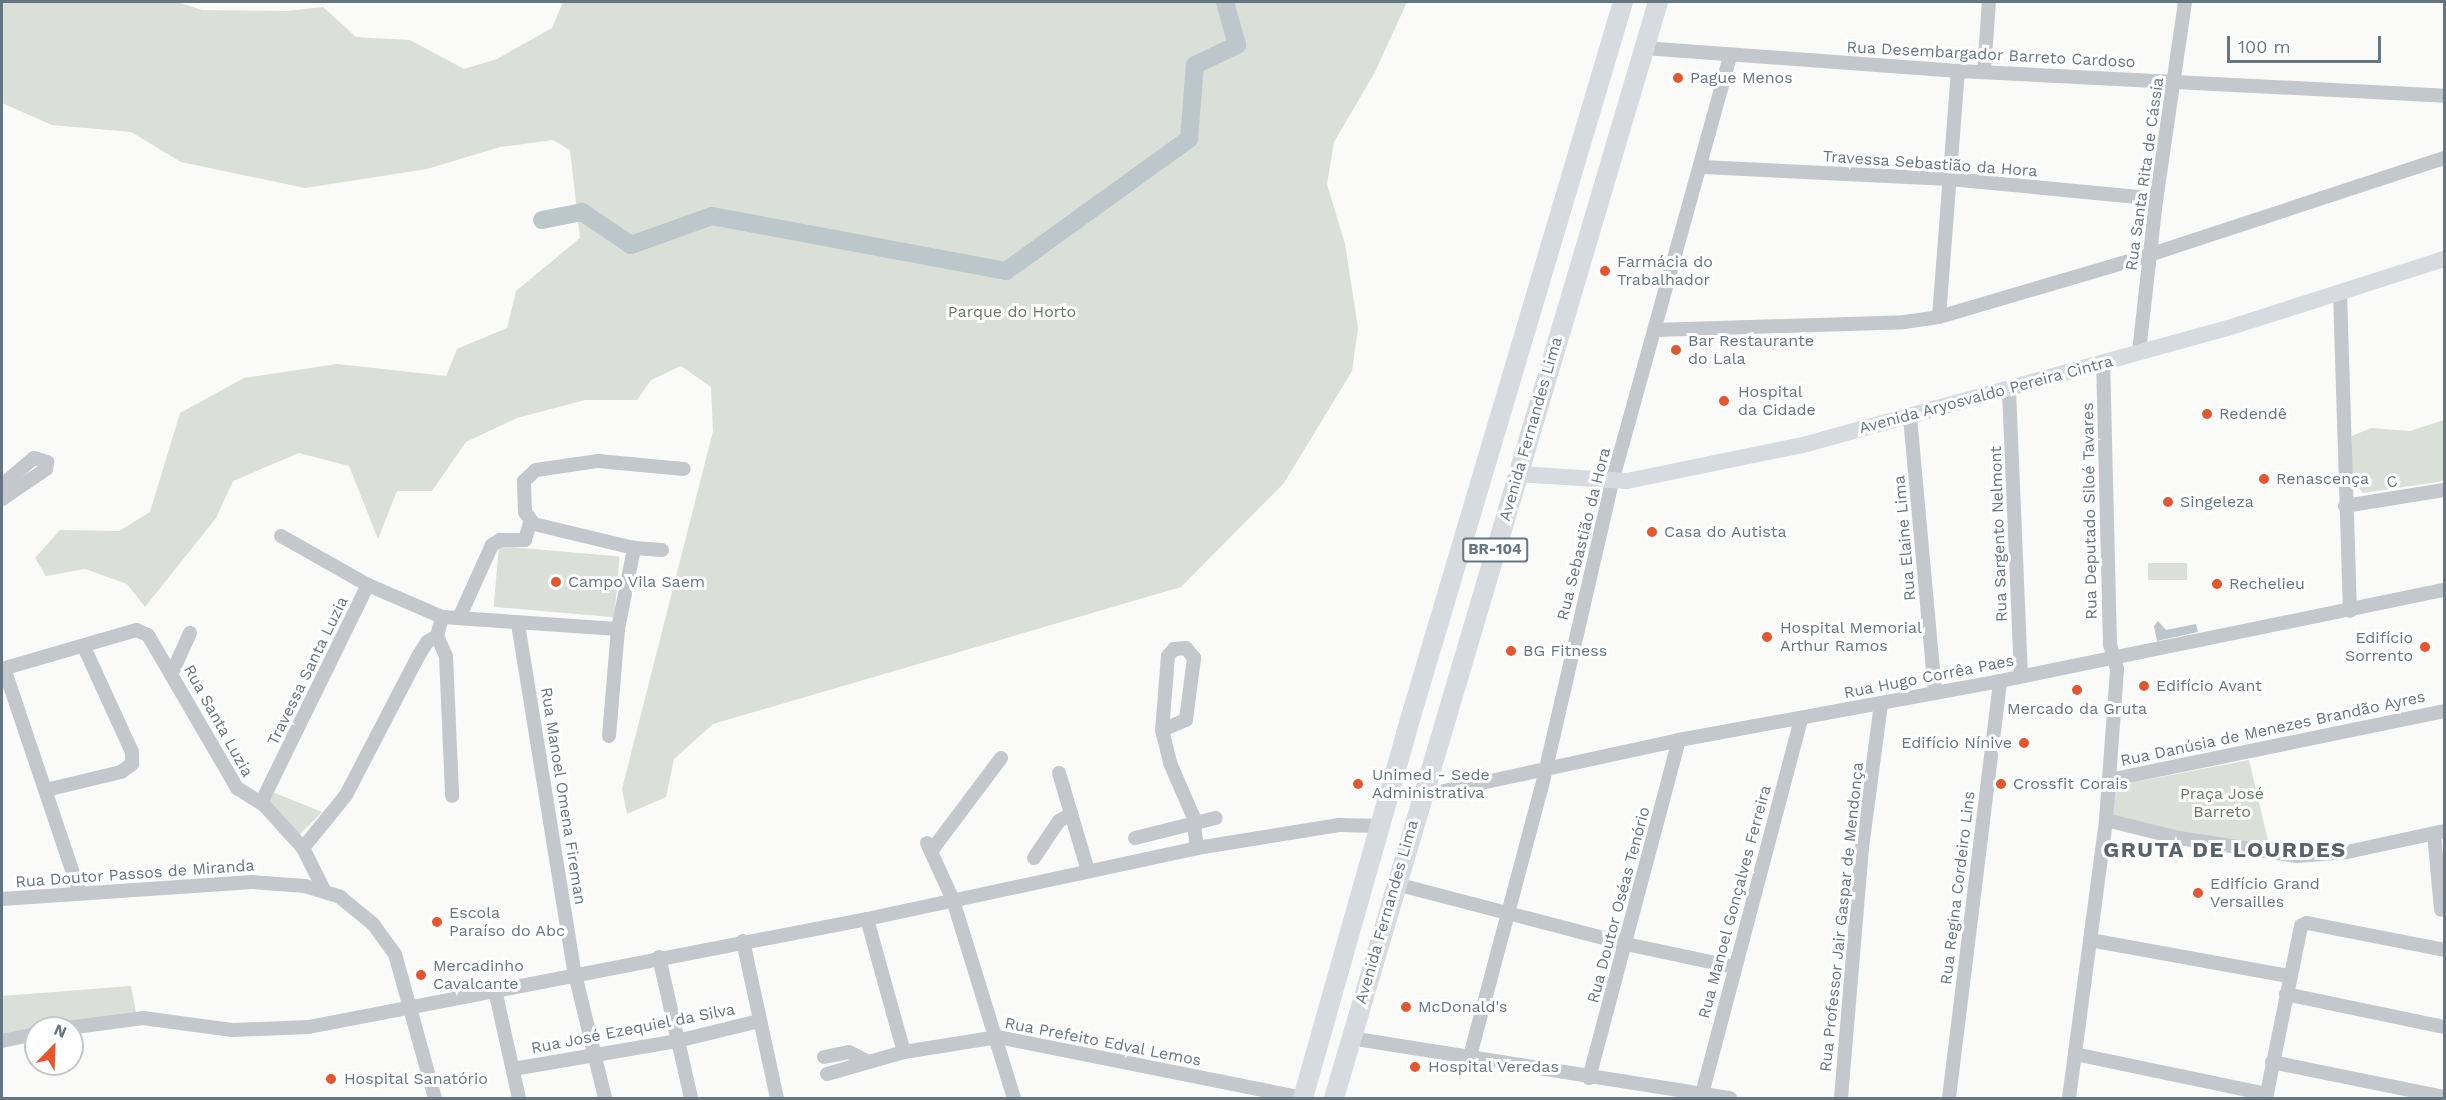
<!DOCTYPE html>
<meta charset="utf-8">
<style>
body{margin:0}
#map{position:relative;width:2446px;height:1100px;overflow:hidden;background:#fafaf8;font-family:"Work Sans",sans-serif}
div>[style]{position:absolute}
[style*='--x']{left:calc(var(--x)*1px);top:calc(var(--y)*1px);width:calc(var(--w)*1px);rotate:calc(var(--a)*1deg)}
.green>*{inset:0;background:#dadfd7;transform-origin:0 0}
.water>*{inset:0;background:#bbc7cb}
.river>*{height:18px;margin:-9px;padding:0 9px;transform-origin:9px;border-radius:9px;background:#bbc7cb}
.minor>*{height:14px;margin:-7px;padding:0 7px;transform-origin:7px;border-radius:7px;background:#c3c8cc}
.major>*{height:16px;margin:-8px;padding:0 8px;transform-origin:8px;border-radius:8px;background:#d6dbdf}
.highway>*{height:20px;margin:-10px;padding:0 10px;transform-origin:10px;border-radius:10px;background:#d6dbdf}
.dots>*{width:16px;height:16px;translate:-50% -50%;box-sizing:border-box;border:3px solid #fff;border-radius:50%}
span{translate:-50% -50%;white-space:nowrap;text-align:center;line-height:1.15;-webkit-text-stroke:6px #fff;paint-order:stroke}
.shield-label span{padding:2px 4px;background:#fff;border:2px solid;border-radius:4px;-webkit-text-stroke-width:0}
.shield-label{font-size:15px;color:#657683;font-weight:700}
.street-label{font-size:16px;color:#657683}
.poi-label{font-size:16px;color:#657683}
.left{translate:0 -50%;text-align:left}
.right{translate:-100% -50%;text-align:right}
.park-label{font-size:16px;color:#687a64}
.district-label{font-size:22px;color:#57646e;font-weight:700;letter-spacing:1.5px}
.frame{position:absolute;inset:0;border:3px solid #657683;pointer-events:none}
.north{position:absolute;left:24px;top:1016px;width:60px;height:60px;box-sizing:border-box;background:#fff;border:2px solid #c1c8cd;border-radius:50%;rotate:23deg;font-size:16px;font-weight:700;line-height:24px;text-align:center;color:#657683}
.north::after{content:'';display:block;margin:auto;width:21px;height:27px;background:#e4572e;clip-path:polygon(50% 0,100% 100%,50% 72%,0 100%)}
.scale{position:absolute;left:2227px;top:36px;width:154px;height:27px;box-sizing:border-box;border:3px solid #657683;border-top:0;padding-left:8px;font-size:18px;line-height:21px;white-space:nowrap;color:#657683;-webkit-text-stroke:4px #fff;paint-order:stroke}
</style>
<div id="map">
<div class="green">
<div style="clip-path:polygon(2px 2px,178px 2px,202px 10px,287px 11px,323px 7px,356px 37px,410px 40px,464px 69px,497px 59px,552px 28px,563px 2px,1407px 2px,1375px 72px,1334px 142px,1327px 184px,1345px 244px,1358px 328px,1352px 371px,1284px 483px,1181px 587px,713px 724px,674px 759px,666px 797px,627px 814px,622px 789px,713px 431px,711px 387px,681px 366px,651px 380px,637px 400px,585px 400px,517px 418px,466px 442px,432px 491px,397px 491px,378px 539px,349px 466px,299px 453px,233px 481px,216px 518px,145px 607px,127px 584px,85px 569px,46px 576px,35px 558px,60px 530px,119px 531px,150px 512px,180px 413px,244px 378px,337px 364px,446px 376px,457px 349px,507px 328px,516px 291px,580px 238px,570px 150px,553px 140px,500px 147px,427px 169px,305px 188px,181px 162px,131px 132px,52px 125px,2px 103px)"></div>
<div style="clip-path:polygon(2444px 420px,2444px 481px,2363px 493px,2347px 475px,2352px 436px,2371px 428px,2410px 431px)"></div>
<div style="left:499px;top:546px;width:121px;height:61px;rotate:5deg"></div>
<div style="left:2187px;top:563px;width:17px;height:39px;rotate:90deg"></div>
<div style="clip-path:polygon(2249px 760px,2269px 845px,2119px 829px,2104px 793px,2108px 787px)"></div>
<div style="clip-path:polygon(270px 791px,322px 812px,296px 838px,264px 799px)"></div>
<div style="clip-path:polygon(131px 986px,136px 1012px,36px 1028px,2px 1038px,2px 996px)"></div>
</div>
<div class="water">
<div style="clip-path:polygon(2158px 621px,2166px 630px,2196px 624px,2198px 632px,2157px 641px,2154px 626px)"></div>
</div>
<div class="river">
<div style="--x:542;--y:220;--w:41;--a:-11.3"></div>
<div style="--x:582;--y:212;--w:59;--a:34"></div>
<div style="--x:631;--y:245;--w:86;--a:-19.7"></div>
<div style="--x:712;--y:216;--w:299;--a:10.6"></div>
<div style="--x:1006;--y:271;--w:226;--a:-35.8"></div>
<div style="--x:1189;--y:139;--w:74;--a:-85.4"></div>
<div style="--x:1195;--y:65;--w:47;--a:-25.5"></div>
<div style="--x:1237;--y:45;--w:45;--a:-105.6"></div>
</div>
<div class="minor">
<div style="--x:1644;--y:48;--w:315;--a:4.2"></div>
<div style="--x:1958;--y:71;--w:487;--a:2.9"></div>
<div style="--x:1984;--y:71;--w:69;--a:-85.9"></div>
<div style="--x:1702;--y:167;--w:248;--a:2.8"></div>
<div style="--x:1950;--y:179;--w:207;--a:5.5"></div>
<div style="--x:2340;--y:293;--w:318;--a:88.2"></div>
<div style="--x:1939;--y:317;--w:247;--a:-85.6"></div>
<div style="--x:1655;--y:330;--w:249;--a:-1.8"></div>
<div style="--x:1904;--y:322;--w:35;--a:-8"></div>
<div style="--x:1939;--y:317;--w:219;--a:-16.4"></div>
<div style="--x:2149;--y:255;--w:311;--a:-18.2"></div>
<div style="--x:2139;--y:352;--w:152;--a:-83.6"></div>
<div style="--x:2156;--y:201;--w:201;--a:-81.7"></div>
<div style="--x:2009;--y:390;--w:286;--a:87.6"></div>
<div style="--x:1910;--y:417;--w:277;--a:84.8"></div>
<div style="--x:2;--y:485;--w:42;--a:-40.2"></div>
<div style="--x:34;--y:458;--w:14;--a:17"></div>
<div style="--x:47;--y:462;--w:7;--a:98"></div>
<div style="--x:46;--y:469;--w:53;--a:145.7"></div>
<div style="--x:2345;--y:506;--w:100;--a:-9.2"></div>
<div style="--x:281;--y:536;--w:100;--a:29.4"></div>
<div style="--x:368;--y:585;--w:81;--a:23.4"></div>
<div style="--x:442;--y:617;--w:176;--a:3.9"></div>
<div style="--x:662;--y:550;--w:28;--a:-176"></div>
<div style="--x:634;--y:548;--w:103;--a:-166.5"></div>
<div style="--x:534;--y:524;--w:15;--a:-127"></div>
<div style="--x:525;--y:512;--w:31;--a:-92"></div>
<div style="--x:524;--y:481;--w:16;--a:-43"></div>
<div style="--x:536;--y:470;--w:63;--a:-8.3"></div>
<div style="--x:598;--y:461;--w:86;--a:5.3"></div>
<div style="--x:459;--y:618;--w:80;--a:-65.7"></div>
<div style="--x:492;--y:545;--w:9;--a:-32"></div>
<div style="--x:500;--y:540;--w:25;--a:0"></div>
<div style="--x:525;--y:540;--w:19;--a:-74"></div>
<div style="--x:518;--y:624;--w:355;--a:80.8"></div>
<div style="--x:575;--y:974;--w:128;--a:76.4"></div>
<div style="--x:437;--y:636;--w:22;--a:66"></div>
<div style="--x:446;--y:656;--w:140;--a:87.5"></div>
<div style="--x:4;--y:668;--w:238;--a:71.4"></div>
<div style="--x:2;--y:669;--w:140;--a:-16.2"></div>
<div style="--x:136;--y:630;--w:13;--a:23"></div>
<div style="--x:148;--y:635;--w:177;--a:59.8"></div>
<div style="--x:237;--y:788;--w:32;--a:32"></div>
<div style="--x:264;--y:805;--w:58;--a:47.8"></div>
<div style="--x:303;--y:848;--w:47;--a:63.4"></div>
<div style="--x:172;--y:673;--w:44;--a:-65.8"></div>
<div style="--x:1162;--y:730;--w:26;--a:-23"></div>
<div style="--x:1186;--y:720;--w:63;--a:-82.6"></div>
<div style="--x:1194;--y:658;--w:13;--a:-129"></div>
<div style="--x:1186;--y:648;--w:12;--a:175"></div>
<div style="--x:1174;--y:649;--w:9;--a:131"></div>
<div style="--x:1168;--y:656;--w:74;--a:94.6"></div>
<div style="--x:1162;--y:730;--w:34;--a:76"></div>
<div style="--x:1170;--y:763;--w:58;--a:66.5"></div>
<div style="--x:1193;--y:816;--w:32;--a:83"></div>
<div style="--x:609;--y:736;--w:107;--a:-85.2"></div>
<div style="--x:618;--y:629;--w:83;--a:-78.8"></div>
<div style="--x:1059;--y:773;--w:102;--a:73.5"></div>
<div style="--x:2109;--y:780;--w:342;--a:-11.6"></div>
<div style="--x:46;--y:790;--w:77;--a:-13.5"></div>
<div style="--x:121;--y:772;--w:14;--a:-36"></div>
<div style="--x:132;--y:764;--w:12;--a:-90"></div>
<div style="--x:132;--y:752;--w:115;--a:-114.6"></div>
<div style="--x:1421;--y:796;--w:264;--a:-12.2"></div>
<div style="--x:1679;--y:740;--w:326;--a:-10.4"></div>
<div style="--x:2000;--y:681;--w:453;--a:-11.6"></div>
<div style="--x:261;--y:803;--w:243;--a:-63.9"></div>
<div style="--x:2106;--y:820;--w:75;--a:13.9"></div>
<div style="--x:2179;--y:838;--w:119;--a:8.7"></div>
<div style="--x:2297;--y:856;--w:50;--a:-4.6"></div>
<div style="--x:2347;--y:852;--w:99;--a:-12.2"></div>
<div style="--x:2434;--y:834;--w:76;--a:84.7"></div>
<div style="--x:1135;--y:838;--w:83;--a:-13.9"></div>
<div style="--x:927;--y:843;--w:63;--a:65.5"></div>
<div style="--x:953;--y:900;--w:207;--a:72.9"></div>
<div style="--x:303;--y:848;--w:68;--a:-50.9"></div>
<div style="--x:346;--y:795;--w:158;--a:-62.5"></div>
<div style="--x:419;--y:655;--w:15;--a:-58"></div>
<div style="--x:427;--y:642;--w:12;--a:-31"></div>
<div style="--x:437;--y:636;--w:20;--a:-75"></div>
<div style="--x:932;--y:850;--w:115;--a:-53.1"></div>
<div style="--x:1034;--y:858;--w:45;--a:-56"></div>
<div style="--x:1059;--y:821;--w:14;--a:-30"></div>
<div style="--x:1396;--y:884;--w:238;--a:14.6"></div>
<div style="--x:1626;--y:944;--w:110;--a:12"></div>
<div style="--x:2;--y:899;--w:251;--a:-3.9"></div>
<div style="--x:252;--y:882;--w:53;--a:4.3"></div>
<div style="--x:305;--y:886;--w:37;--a:17"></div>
<div style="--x:340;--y:897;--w:43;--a:39.3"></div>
<div style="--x:373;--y:924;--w:37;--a:54"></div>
<div style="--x:395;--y:954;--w:149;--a:74.5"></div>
<div style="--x:867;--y:919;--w:138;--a:74.5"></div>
<div style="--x:2090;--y:940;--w:202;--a:10.3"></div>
<div style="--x:743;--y:941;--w:161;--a:77.8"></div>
<div style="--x:659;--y:957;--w:145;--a:77.2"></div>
<div style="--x:495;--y:990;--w:111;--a:77.5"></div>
<div style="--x:2286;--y:994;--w:161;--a:11.8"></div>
<div style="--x:68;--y:1028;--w:76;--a:-7.6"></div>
<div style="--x:143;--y:1018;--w:90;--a:7.7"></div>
<div style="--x:232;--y:1030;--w:77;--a:-2.2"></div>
<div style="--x:309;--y:1027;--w:568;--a:-10.95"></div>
<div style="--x:867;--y:919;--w:338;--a:-12.1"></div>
<div style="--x:1197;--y:848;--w:144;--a:-9.2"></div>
<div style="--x:1339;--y:825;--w:41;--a:1.4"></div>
<div style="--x:1350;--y:1038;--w:385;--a:9"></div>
<div style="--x:2;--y:1041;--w:35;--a:-12"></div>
<div style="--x:2075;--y:1054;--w:195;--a:11.8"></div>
<div style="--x:1470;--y:1056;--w:275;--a:-75.1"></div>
<div style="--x:1541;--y:790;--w:316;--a:-77"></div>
<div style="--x:1612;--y:482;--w:441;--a:-74.5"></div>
<div style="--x:824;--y:1057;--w:25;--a:-11"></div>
<div style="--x:849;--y:1052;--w:22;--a:27"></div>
<div style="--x:2272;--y:1062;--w:176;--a:11.5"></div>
<div style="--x:513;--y:1069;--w:166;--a:-9.7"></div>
<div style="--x:677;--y:1041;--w:84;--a:-13.7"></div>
<div style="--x:827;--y:1074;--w:80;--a:-15.9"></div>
<div style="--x:904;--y:1052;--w:95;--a:-9.1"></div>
<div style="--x:998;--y:1037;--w:311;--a:11.3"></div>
<div style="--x:1589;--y:1078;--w:350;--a:-75.1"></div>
<div style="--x:1702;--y:1094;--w:388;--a:-75.2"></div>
<div style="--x:1841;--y:1098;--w:251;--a:-85.2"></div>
<div style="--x:1862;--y:848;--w:146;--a:-82.5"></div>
<div style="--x:1949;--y:1098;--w:420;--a:-83"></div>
<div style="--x:2069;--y:1098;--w:280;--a:-82.4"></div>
<div style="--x:2106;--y:820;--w:151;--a:-85.8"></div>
<div style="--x:2117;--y:669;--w:26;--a:-106"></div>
<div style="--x:2110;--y:644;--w:280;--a:-91.4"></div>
<div style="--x:2266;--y:1098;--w:176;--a:-78.5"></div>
<div style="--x:2301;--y:926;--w:7;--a:-27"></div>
<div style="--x:2307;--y:923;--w:140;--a:11.1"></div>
</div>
<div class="major">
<div style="--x:1518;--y:474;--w:109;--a:3.7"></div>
<div style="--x:1627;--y:481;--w:180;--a:-11.6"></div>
<div style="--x:1803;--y:445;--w:441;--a:-15.4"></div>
<div style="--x:2228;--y:328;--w:227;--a:-17.7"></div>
</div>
<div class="highway">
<div style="--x:1303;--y:1098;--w:379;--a:-74.2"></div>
<div style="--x:1406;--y:733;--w:763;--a:-73.47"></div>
<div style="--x:1334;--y:1098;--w:1143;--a:-73.53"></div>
</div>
<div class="dots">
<div style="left:1678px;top:78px;background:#e4572e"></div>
<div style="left:1605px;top:271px;background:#e4572e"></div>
<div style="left:1676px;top:350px;background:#e4572e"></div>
<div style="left:1724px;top:401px;background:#e4572e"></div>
<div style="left:2207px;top:414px;background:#e4572e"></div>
<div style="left:2264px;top:479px;background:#e4572e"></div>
<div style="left:2168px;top:502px;background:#e4572e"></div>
<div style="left:1652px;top:532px;background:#e4572e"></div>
<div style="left:556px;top:582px;background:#e4572e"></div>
<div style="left:2217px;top:584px;background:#e4572e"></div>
<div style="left:1767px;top:637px;background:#e4572e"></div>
<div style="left:2425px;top:647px;background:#e4572e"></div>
<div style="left:1511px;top:651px;background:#e4572e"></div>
<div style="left:2144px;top:686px;background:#e4572e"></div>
<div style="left:2077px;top:690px;background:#e4572e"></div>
<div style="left:2024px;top:743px;background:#e4572e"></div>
<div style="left:1358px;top:784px;background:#e4572e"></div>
<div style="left:2001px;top:784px;background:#e4572e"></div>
<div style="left:2198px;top:893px;background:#e4572e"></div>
<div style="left:437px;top:922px;background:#e4572e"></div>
<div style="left:421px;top:975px;background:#e4572e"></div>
<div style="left:1406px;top:1007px;background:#e4572e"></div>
<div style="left:1415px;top:1067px;background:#e4572e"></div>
<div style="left:331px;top:1079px;background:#e4572e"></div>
</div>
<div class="shield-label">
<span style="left:1495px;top:550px">BR-104</span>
</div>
<div class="street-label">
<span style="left:1991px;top:55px;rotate:3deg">Rua Desembargador Barreto Cardoso</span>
<span style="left:1930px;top:164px;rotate:4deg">Travessa Sebastião da Hora</span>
<span style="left:2145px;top:174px;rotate:-82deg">Rua Santa Rita de Cássia</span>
<span style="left:1986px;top:395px;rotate:-15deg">Avenida Aryosvaldo Pereira Cintra</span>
<span style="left:1531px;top:429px;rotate:-74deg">Avenida Fernandes Lima</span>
<span style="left:2392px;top:482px;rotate:-10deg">C</span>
<span style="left:2090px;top:511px;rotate:-91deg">Rua Deputado Siloé Tavares</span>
<span style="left:1584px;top:534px;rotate:-76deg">Rua Sebastião da Hora</span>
<span style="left:1999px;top:534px;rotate:-92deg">Rua Sargento Nelmont</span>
<span style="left:1905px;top:538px;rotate:-95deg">Rua Elaine Lima</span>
<span style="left:308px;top:671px;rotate:-64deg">Travessa Santa Luzia</span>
<span style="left:1929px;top:677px;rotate:-11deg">Rua Hugo Corrêa Paes</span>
<span style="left:218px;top:721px;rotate:61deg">Rua Santa Luzia</span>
<span style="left:2273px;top:729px;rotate:-12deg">Rua Danúsia de Menezes Brandão Ayres</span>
<span style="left:563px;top:796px;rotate:81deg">Rua Manoel Omena Fireman</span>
<span style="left:135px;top:874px;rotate:-4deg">Rua Doutor Passos de Miranda</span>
<span style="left:1958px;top:888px;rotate:-83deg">Rua Regina Cordeiro Lins</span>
<span style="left:1735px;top:902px;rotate:-75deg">Rua Manoel Gonçalves Ferreira</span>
<span style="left:1619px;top:905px;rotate:-75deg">Rua Doutor Oséas Tenório</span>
<span style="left:1387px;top:912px;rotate:-74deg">Avenida Fernandes Lima</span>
<span style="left:1842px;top:917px;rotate:-84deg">Rua Professor Jair Gaspar de Mendonça</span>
<span style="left:633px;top:1029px;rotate:-11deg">Rua José Ezequiel da Silva</span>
<span style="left:1103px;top:1042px;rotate:11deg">Rua Prefeito Edval Lemos</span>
</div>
<div class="poi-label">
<span class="left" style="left:1690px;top:78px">Pague Menos</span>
<span class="left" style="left:1617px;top:271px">Farmácia do<br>Trabalhador</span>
<span class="left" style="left:1688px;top:350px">Bar Restaurante<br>do Lala</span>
<span class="left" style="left:1738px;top:401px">Hospital<br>da Cidade</span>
<span class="left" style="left:2219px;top:414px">Redendê</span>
<span class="left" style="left:2276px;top:479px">Renascença</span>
<span class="left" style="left:2180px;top:502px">Singeleza</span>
<span class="left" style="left:1664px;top:532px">Casa do Autista</span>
<span class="left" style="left:568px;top:582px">Campo Vila Saem</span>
<span class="left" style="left:2229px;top:584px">Rechelieu</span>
<span class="left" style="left:1780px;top:637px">Hospital Memorial<br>Arthur Ramos</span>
<span class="right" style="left:2413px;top:647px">Edifício<br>Sorrento</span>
<span class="left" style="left:1523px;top:651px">BG Fitness</span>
<span class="left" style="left:2156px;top:686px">Edifício Avant</span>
<span style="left:2077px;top:709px">Mercado da Gruta</span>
<span class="right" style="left:2012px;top:743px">Edifício Nínive</span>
<span class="left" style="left:1372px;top:784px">Unimed - Sede<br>Administrativa</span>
<span class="left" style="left:2013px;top:784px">Crossfit Corais</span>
<span class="left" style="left:2210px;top:893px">Edifício Grand<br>Versailles</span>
<span class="left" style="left:449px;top:922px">Escola<br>Paraíso do Abc</span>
<span class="left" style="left:433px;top:975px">Mercadinho<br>Cavalcante</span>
<span class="left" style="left:1418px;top:1007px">McDonald's</span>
<span class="left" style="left:1428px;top:1067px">Hospital Veredas</span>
<span class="left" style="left:344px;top:1079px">Hospital Sanatório</span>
</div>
<div class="park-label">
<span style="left:1012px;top:312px">Parque do Horto</span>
<span style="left:2222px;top:803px">Praça José<br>Barreto</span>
</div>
<div class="district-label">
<span style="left:2225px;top:850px">GRUTA DE LOURDES</span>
</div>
<div class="frame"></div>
<div class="north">N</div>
<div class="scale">100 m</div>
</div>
